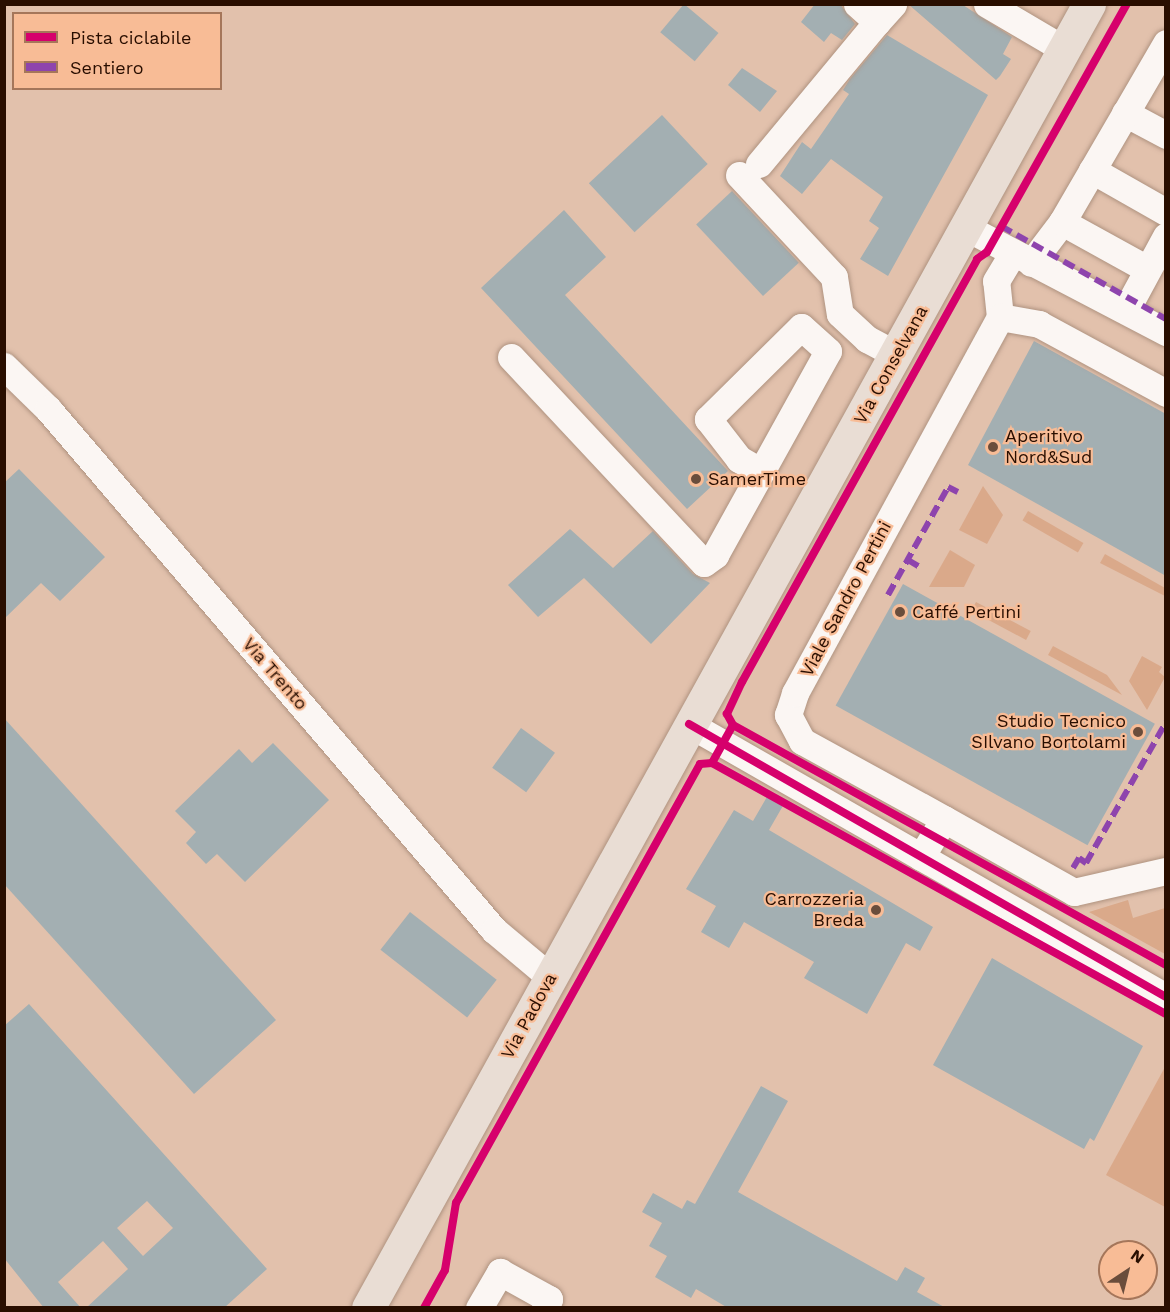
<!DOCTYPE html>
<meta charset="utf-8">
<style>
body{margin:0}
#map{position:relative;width:1170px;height:1312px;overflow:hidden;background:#e2c1ac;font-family:"Work Sans",sans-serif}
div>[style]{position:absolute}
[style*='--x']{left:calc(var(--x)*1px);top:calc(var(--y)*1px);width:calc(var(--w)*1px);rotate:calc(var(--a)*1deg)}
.green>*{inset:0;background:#daa98a;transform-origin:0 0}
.building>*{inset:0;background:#a3afb2;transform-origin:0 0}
.roads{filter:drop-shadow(0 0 2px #af9380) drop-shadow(0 0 2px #af9380)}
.minor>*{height:27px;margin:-13.5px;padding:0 13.5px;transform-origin:13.5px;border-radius:13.5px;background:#fbf6f3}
.major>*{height:33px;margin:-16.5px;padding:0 16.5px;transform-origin:16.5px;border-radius:16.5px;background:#e9ddd4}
.quiet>*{height:6px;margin-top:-3px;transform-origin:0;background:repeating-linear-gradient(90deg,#8e44ad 0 12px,transparent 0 18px)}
.cycleway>*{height:8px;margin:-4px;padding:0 4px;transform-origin:4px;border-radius:4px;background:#d6006c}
.dots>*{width:16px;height:16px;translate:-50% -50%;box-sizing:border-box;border:3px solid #f8bc96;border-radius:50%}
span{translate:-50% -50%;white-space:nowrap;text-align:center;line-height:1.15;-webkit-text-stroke:4.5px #f8bc96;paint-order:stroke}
.street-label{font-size:18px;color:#290e00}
.poi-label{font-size:18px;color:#290e00}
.left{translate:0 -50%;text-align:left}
.right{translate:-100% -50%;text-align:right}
.frame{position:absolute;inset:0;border:6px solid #290e00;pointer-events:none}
.legend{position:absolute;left:12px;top:12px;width:210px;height:78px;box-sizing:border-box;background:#f8bc96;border:2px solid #a5765a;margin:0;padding:8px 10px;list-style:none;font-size:18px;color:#290e00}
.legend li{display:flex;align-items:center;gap:12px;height:30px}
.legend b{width:30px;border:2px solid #a5765a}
.north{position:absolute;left:1098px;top:1240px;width:60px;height:60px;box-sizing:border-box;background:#f8bc96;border:2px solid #a5765a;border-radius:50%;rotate:35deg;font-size:16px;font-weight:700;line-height:24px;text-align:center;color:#290e00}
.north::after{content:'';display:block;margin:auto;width:21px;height:27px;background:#6a4d3c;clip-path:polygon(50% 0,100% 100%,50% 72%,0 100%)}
</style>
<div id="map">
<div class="green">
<div style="clip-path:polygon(983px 486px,1003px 515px,987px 544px,959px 530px)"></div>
<div style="left:1028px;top:511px;width:64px;height:11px;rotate:30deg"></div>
<div style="clip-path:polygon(950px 550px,975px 565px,964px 587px,929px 587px)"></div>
<div style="clip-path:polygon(1105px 554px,1165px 588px,1165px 596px,1100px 563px)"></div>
<div style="left:976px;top:602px;width:62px;height:10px;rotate:28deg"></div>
<div style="clip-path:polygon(1053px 646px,1107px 675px,1122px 695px,1048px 655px)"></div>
<div style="clip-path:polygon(1142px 656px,1162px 667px,1159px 672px,1165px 677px,1147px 710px,1129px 681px)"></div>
<div style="clip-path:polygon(1128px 900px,1133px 918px,1165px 908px,1165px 954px,1089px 912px)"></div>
<div style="clip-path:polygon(1165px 1067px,1165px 1207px,1106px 1175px)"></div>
</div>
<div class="building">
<div style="left:684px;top:4px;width:45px;height:37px;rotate:40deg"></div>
<div style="clip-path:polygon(815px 4px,840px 4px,855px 24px,842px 40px,831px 33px,824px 42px,801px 22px)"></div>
<div style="clip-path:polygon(908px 4px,963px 5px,1012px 37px,1003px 54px,1011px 59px,1000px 76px,996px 80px)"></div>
<div style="clip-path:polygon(887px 35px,988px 95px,888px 276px,860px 259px,879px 228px,869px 221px,883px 197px,831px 159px,802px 194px,780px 176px,802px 142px,811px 149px,849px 94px,843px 90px,850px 79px)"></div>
<div style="clip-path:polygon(742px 68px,777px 91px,760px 112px,728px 85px)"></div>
<div style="left:662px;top:115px;width:67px;height:100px;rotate:47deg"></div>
<div style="left:732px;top:191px;width:98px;height:49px;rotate:47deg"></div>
<div style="clip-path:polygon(564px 210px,606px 257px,565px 295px,728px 471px,687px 509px,481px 288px)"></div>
<div style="clip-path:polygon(1034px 341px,1166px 414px,1166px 576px,968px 465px)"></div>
<div style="clip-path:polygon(19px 469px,105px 557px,60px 601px,41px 583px,4px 619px,4px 483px)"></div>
<div style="clip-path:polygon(570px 529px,613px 568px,653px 531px,693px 574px,710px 583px,651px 644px,584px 578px,538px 617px,508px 585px)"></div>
<div style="left:903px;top:584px;width:288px;height:139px;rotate:29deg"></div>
<div style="clip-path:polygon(4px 718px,276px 1020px,194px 1094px,4px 884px)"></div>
<div style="left:521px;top:728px;width:42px;height:49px;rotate:36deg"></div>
<div style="clip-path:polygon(273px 743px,329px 800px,245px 882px,217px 854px,206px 864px,186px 843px,196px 832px,175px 811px,239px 749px,252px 763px)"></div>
<div style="clip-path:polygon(768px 795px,784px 804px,769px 830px,933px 927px,920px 951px,906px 943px,867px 1014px,804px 978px,814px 962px,744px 922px,729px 948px,701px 932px,716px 906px,686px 889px,734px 810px,753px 821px)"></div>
<div style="left:410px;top:912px;width:110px;height:48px;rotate:38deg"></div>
<div style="clip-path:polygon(992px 958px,1143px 1046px,1094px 1141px,1090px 1138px,1084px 1149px,933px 1065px)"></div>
<div style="clip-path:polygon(evenodd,29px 1004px,267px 1269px,224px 1308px,86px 1308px,128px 1269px,103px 1241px,58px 1282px,81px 1308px,44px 1308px,4px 1258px,4px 1026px,29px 1004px,147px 1201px,173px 1228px,143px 1256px,117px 1228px,147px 1201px)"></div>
<div style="clip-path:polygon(761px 1086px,788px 1101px,738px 1192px,897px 1281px,905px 1267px,925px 1278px,917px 1292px,946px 1308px,728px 1308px,696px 1289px,691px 1298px,655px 1277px,667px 1256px,649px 1246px,662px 1223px,642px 1212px,653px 1193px,682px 1209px,687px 1200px,695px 1204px)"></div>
</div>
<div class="roads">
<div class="minor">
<div style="--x:857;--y:4;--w:27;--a:42"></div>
<div style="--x:877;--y:22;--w:24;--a:-48"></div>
<div style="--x:987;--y:4;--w:91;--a:30.5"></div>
<div style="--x:1125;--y:113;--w:47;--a:28.2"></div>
<div style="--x:759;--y:164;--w:185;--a:-50.3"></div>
<div style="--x:1092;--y:170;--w:85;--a:29.6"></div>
<div style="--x:739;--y:175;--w:139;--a:47"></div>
<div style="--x:834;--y:277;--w:37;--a:81"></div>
<div style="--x:840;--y:314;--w:37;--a:43"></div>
<div style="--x:867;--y:339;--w:34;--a:28"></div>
<div style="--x:1062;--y:222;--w:97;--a:28.9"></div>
<div style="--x:967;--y:228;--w:225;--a:27.6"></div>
<div style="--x:1031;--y:263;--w:51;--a:-52.9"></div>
<div style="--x:1062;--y:222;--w:207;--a:-59.8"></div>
<div style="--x:1126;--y:310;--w:84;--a:-61.6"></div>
<div style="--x:1000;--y:317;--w:36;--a:-96"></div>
<div style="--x:996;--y:281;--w:33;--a:-59"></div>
<div style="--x:511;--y:357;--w:282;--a:46.9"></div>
<div style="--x:704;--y:563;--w:14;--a:-36"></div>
<div style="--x:715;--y:555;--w:233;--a:-61"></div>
<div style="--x:828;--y:351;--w:36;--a:-138"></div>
<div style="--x:801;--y:327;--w:131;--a:135.3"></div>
<div style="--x:708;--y:419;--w:51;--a:52.2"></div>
<div style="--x:739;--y:459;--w:24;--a:30"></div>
<div style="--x:4;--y:366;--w:62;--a:44.3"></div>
<div style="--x:48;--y:409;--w:686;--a:49.43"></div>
<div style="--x:494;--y:930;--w:73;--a:40"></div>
<div style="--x:689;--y:724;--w:550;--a:29.78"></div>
<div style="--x:944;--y:819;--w:149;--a:29.3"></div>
<div style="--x:1074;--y:892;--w:94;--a:-12.9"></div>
<div style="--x:921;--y:857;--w:44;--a:-58.8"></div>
<div style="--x:944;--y:819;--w:162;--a:-151.2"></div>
<div style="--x:802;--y:741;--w:30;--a:-118"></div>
<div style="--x:788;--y:715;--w:23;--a:-72"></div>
<div style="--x:795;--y:693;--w:428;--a:-61.4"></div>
<div style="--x:1000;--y:317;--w:40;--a:10"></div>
<div style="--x:1039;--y:324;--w:145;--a:28.5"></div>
<div style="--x:479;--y:1308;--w:42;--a:-59.7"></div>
<div style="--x:500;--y:1272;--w:56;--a:28.9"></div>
<div style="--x:549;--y:1299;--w:10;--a:114"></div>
</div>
<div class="major">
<div style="--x:368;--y:1308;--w:1490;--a:-61.06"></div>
</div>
</div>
<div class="quiet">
<div style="--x:1001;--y:226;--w:189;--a:29.4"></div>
<div style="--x:908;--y:560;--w:12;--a:31"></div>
<div style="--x:888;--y:595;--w:124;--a:-60.9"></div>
<div style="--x:948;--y:487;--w:11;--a:27"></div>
<div style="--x:1073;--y:868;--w:12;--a:-59"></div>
<div style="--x:1079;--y:858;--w:9;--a:36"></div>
<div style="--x:1086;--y:863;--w:162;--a:-60.4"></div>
</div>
<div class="cycleway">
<div style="--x:689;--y:724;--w:550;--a:29.78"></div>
<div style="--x:733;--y:725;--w:495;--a:29"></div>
<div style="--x:712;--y:763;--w:43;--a:-61.1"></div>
<div style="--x:733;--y:725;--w:13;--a:-119"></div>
<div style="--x:727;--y:714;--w:35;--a:-65"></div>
<div style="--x:742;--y:682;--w:484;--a:-60.9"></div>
<div style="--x:977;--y:259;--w:12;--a:-35"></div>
<div style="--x:987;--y:252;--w:285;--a:-60.6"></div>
<div style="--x:424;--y:1308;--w:43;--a:-61.1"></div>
<div style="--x:445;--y:1270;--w:68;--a:-80.7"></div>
<div style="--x:456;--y:1203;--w:502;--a:-60.93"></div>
<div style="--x:700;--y:764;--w:12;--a:-5"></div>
<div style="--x:712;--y:763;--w:519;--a:28.94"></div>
</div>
<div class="dots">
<div style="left:993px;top:447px;background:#6a4d3c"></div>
<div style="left:696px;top:479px;background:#6a4d3c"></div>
<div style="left:900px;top:612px;background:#6a4d3c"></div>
<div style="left:1138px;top:732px;background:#6a4d3c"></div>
<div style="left:876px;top:910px;background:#6a4d3c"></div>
</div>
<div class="street-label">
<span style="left:891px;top:365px;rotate:-61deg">Via Conselvana</span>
<span style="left:846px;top:599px;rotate:-62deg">Viale Sandro Pertini</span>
<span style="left:275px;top:674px;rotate:49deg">Via Trento</span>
<span style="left:529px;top:1016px;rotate:-61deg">Via Padova</span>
</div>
<div class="poi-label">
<span class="left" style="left:1005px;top:447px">Aperitivo<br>Nord&amp;Sud</span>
<span class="left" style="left:708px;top:479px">SamerTime</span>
<span class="left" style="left:912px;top:612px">Caffé Pertini</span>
<span class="right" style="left:1126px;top:732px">Studio Tecnico<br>SIlvano Bortolami</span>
<span class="right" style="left:864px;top:910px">Carrozzeria<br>Breda</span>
</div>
<div class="frame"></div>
<ul class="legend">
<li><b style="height:8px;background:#d6006c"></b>Pista ciclabile</li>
<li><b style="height:8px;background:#8e44ad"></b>Sentiero</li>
</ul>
<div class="north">N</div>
</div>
